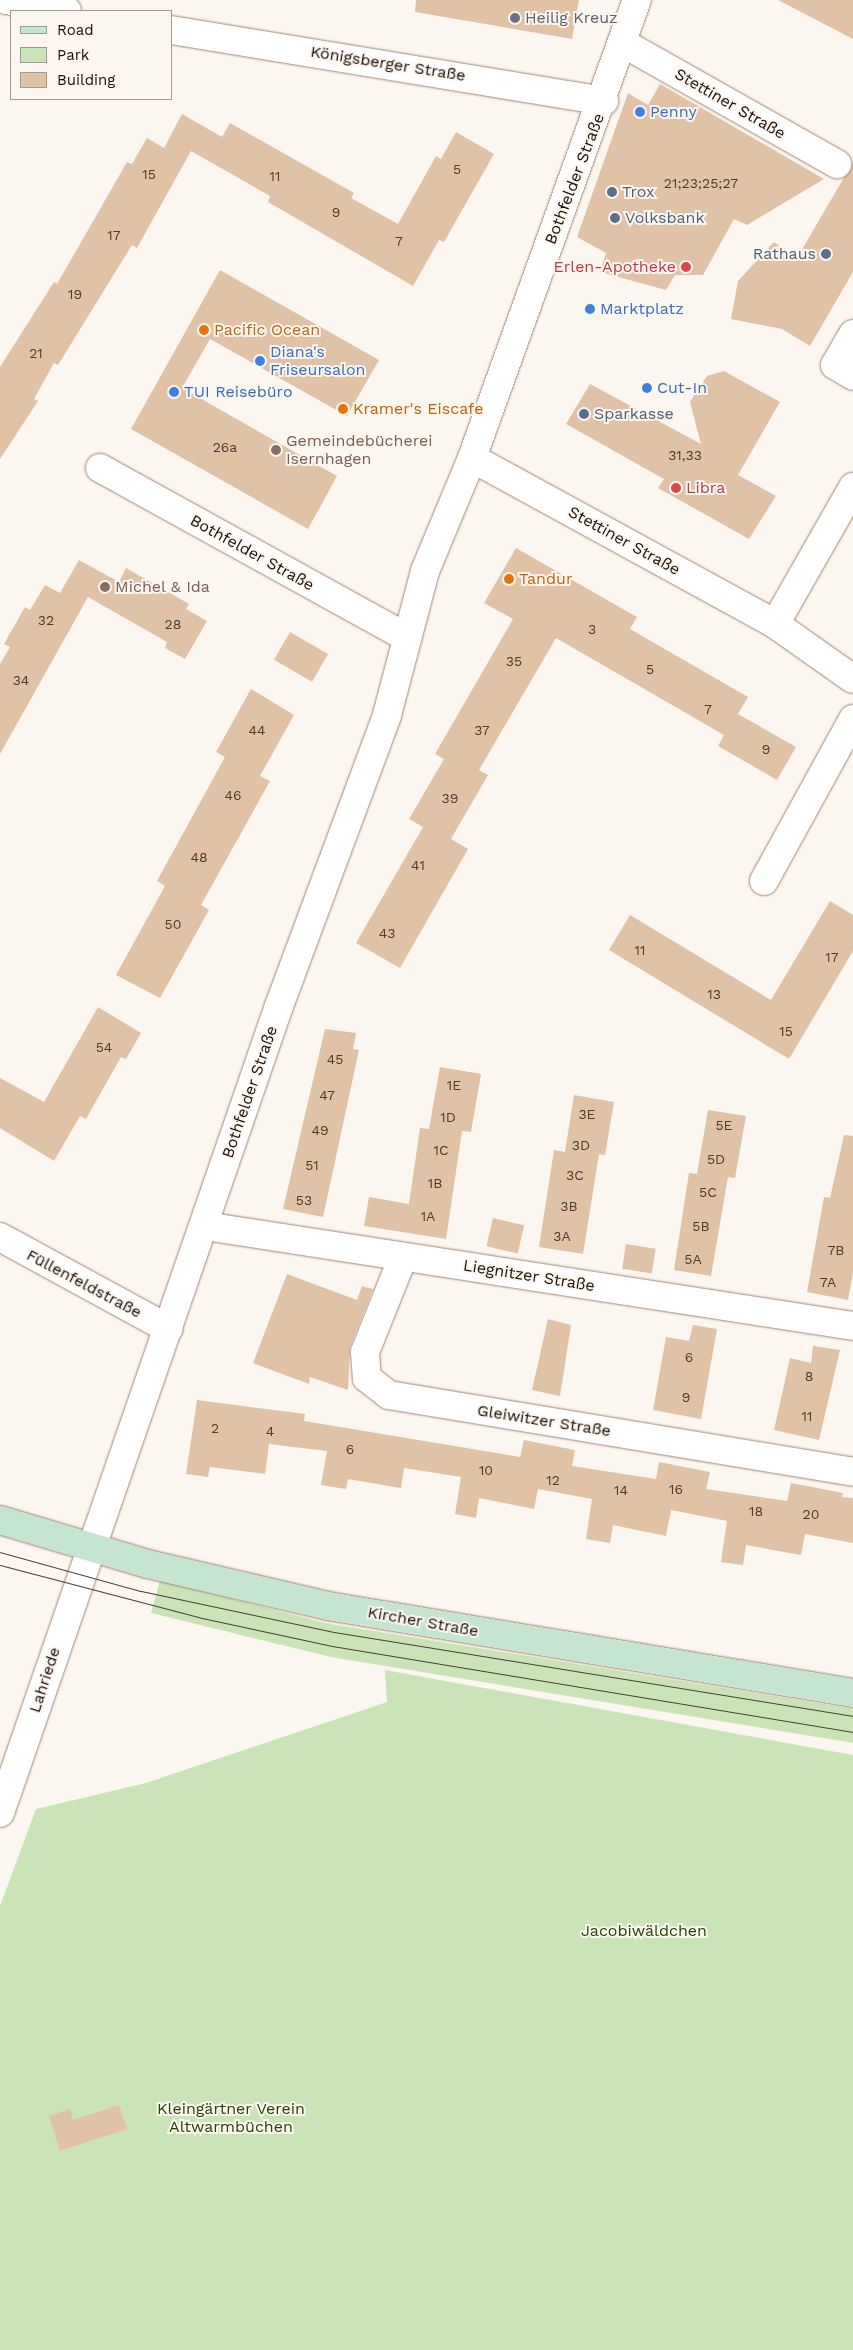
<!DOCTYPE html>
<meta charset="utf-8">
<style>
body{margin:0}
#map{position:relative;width:853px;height:2350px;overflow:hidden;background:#fcf6f1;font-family:"Work Sans",sans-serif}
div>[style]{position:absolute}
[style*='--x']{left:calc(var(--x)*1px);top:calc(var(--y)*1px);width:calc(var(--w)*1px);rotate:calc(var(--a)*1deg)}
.green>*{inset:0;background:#cae4b8}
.building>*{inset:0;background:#e0c2a7;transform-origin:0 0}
.roads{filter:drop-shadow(0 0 1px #a2866d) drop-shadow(0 0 1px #a2866d)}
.street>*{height:28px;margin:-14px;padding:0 14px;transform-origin:14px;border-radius:14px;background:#fff}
.secondary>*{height:28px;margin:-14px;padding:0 14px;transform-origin:14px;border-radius:14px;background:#c5e5d0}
.tram>*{height:1px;margin:-0.5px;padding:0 0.5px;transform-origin:0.5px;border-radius:0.5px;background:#483f37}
.dots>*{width:14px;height:14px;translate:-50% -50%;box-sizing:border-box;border:2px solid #fcf6f1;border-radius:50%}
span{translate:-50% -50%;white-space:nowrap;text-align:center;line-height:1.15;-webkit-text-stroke:4px #fcf6f1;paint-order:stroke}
.number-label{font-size:14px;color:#4b3c2e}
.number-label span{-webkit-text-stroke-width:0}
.worship-label{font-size:16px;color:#5b616d}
.left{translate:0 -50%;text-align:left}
.street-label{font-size:16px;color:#190f06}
.shop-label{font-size:16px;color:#366cbe}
.service-label{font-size:16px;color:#4e5e75}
.right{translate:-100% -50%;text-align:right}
.health-label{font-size:16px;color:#be3a42}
.food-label{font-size:16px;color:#c56008}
.education-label{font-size:16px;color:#785e54}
.park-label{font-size:16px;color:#254203}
.legend{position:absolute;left:10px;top:10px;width:162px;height:90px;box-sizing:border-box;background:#fcf6f1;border:1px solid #a19a93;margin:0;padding:6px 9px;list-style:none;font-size:15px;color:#190f06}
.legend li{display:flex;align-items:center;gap:10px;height:25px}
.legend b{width:25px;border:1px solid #a19a93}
</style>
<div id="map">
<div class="green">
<div style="clip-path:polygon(160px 1580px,325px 1623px,853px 1709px,853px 1743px,331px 1657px,151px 1613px)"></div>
<div style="clip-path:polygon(385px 1670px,853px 1755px,853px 2350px,0 2350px,0 1906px,36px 1809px,146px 1783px,387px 1702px)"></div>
</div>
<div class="building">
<div style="clip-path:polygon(416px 0,579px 0,572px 39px,415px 12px)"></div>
<div style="clip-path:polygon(778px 0,853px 0,853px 39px)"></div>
<div style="clip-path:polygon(660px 84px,824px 179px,747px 225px,734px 219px,703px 275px,675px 275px,666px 290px,600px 272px,606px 253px,577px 237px,628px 93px,648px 105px)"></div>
<div style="clip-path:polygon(182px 114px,222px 137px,230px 123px,354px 193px,351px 198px,398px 224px,436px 156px,441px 159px,456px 132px,494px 154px,444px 242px,439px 240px,413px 286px,268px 202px,270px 196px,191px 151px,137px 248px,132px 245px,58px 365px,54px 363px,34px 399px,38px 401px,0 459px,0 367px,54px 282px,57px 284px,127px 162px,132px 164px,147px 138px,164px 148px)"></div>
<div style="clip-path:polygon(853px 162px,853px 272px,810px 346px,782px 329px,731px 319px,738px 281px,774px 242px,797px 258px)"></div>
<div style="clip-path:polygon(220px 270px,379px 360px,347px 416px,210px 339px,182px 388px,337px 476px,308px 529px,131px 429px)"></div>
<div style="clip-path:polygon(724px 371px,780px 402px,738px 475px,776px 496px,749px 539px,658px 488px,664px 479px,566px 424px,590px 384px,701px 444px,690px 402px,707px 376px)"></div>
<div style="clip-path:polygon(516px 548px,637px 617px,630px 629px,748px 697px,738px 714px,796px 747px,777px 780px,718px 746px,724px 735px,556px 638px,479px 770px,488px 775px,451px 839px,468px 849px,400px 968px,356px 943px,423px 827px,409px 819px,444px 759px,435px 754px,513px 619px,484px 603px)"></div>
<div style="clip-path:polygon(79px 560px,119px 582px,126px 568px,189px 604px,186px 609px,207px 621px,185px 659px,165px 648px,167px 642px,88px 597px,0 754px,0 664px,10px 647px,4px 644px,25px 607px,30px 610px,45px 585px,60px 593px)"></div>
<div style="left:290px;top:632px;width:44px;height:32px;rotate:30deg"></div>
<div style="clip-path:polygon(251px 689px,294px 715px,260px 776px,270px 781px,201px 905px,209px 910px,160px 998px,116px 975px,165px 886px,157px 881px,225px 757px,216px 752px)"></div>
<div style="clip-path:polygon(830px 901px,853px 915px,853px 951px,789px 1059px,609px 950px,630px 915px,771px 1000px)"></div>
<div style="clip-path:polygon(98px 1007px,141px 1033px,126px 1059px,121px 1057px,86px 1119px,80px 1116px,54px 1161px,0 1128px,0 1078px,44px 1102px)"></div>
<div style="clip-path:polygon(325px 1029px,356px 1033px,353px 1049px,359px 1050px,323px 1217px,283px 1209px)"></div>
<div style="clip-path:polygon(440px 1067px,481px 1074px,471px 1132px,462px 1131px,446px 1239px,364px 1226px,369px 1197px,409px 1204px,420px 1128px,429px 1129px)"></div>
<div style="clip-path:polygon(574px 1095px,614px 1102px,605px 1155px,599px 1154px,583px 1254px,539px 1247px,554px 1150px,565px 1152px)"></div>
<div style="clip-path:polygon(708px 1110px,746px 1116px,735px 1178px,728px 1177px,711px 1276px,674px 1270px,689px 1173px,697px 1174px)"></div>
<div style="clip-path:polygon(844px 1135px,853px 1136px,853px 1273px,848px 1300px,807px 1292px,824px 1197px,830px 1198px)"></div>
<div style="left:493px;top:1218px;width:32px;height:29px;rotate:13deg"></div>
<div style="left:626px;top:1244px;width:30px;height:25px;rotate:9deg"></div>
<div style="clip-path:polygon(287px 1274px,357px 1300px,362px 1286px,373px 1289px,350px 1347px,348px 1390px,310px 1377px,309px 1384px,253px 1363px)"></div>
<div style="clip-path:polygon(548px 1319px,571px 1325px,560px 1396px,532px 1390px)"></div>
<div style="clip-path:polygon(693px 1325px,717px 1329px,701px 1419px,653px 1410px,666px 1337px,689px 1341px)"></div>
<div style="clip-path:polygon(813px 1346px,840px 1350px,819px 1440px,774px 1430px,790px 1358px,811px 1363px)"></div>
<div style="clip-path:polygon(197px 1400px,305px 1414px,304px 1421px,520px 1457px,524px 1440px,575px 1450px,572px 1466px,656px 1479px,659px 1462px,710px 1472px,706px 1489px,787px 1501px,791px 1483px,843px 1493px,842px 1497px,853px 1498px,853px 1543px,805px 1534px,801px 1555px,746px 1545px,743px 1565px,721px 1562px,727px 1521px,671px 1510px,666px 1536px,613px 1525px,610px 1543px,586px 1539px,592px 1499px,538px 1489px,534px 1509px,479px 1498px,476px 1518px,455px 1514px,461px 1477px,404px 1468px,401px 1488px,348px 1479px,346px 1489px,321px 1485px,327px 1451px,269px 1444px,265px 1474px,210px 1467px,208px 1477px,186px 1474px)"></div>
<div style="clip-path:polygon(119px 2105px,127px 2129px,60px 2151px,49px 2116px,70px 2109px,73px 2120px)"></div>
</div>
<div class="roads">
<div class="street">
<div style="--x:6;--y:0;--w:62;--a:10.2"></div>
<div style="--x:171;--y:30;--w:439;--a:9.3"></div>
<div style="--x:623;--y:43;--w:246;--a:29.5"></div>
<div style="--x:853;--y:334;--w:36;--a:120"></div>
<div style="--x:835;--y:365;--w:21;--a:31"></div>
<div style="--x:472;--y:458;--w:345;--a:28.7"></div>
<div style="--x:775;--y:624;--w:95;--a:35.2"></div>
<div style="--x:100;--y:468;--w:350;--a:28.9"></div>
<div style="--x:775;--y:624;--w:158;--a:-60.3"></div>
<div style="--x:764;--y:881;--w:185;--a:-61.2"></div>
<div style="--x:205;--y:1226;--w:656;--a:8.77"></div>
<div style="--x:0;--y:1237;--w:192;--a:28.6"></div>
<div style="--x:403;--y:1257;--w:102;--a:111.8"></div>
<div style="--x:365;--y:1352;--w:26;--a:86"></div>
<div style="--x:367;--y:1378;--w:28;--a:38"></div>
<div style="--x:389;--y:1395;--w:470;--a:9.4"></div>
<div style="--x:0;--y:1813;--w:854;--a:-70.93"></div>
<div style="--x:279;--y:1006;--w:310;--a:-69.6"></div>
<div style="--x:387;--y:715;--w:149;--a:-75.2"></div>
<div style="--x:425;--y:571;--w:122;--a:-67.4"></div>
<div style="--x:472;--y:458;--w:487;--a:-70.2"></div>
</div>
<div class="secondary">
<div style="--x:0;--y:1520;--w:154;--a:16.6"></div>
<div style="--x:148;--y:1564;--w:185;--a:13.1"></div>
<div style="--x:328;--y:1606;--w:532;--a:9.41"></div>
</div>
</div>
<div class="tram">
<div style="--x:0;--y:1552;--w:146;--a:15.5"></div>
<div style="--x:141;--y:1591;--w:197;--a:12"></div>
<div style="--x:334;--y:1632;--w:526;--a:9.19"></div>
<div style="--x:0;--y:1565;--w:209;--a:14.7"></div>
<div style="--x:202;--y:1618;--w:133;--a:12.2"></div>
<div style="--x:332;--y:1646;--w:528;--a:9.37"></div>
</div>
<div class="dots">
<div style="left:515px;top:18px;background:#6b7280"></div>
<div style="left:640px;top:112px;background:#3f7fe0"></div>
<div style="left:612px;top:192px;background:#5c6f8a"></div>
<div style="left:615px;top:218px;background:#5c6f8a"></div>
<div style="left:826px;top:254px;background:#5c6f8a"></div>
<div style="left:686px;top:267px;background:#e0444e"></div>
<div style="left:590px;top:309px;background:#3f7fe0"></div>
<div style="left:204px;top:330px;background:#e8710a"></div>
<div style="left:260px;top:361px;background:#3f7fe0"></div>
<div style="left:647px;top:388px;background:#3f7fe0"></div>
<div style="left:174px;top:392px;background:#3f7fe0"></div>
<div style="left:343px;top:409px;background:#e8710a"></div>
<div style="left:584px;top:414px;background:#5c6f8a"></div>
<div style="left:276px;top:450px;background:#8d6e63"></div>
<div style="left:676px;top:488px;background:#e0444e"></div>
<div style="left:509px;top:579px;background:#e8710a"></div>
<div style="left:105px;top:587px;background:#8d6e63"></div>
</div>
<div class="number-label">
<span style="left:457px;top:169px">5</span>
<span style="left:149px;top:174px">15</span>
<span style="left:275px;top:176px">11</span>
<span style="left:701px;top:183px">21;23;25;27</span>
<span style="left:336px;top:212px">9</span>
<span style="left:114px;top:235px">17</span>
<span style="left:399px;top:241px">7</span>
<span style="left:75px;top:294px">19</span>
<span style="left:36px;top:353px">21</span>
<span style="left:225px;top:447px">26a</span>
<span style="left:685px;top:455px">31,33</span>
<span style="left:46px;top:620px">32</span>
<span style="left:173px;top:624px">28</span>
<span style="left:592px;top:629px">3</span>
<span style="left:514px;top:661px">35</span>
<span style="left:650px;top:669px">5</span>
<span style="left:21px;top:680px">34</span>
<span style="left:708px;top:709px">7</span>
<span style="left:257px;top:730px">44</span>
<span style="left:482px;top:730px">37</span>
<span style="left:766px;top:749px">9</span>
<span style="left:233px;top:795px">46</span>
<span style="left:450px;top:798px">39</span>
<span style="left:199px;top:857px">48</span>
<span style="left:418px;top:865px">41</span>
<span style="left:173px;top:924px">50</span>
<span style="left:387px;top:933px">43</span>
<span style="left:640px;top:950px">11</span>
<span style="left:832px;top:957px">17</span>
<span style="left:714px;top:994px">13</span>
<span style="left:786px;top:1031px">15</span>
<span style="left:104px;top:1047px">54</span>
<span style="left:335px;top:1059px">45</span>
<span style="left:454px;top:1085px">1E</span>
<span style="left:327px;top:1095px">47</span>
<span style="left:587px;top:1114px">3E</span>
<span style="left:448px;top:1117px">1D</span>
<span style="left:724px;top:1125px">5E</span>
<span style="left:320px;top:1130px">49</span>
<span style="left:581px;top:1145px">3D</span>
<span style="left:441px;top:1150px">1C</span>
<span style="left:716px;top:1159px">5D</span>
<span style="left:312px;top:1165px">51</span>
<span style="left:575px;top:1175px">3C</span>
<span style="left:435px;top:1183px">1B</span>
<span style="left:708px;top:1192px">5C</span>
<span style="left:304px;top:1200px">53</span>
<span style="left:569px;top:1206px">3B</span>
<span style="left:428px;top:1216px">1A</span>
<span style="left:701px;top:1226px">5B</span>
<span style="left:562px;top:1236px">3A</span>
<span style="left:836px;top:1250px">7B</span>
<span style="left:693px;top:1259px">5A</span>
<span style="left:828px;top:1282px">7A</span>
<span style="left:689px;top:1357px">6</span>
<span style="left:809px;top:1376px">8</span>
<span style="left:686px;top:1397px">9</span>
<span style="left:807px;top:1416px">11</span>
<span style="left:215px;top:1428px">2</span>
<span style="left:270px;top:1431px">4</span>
<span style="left:350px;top:1449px">6</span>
<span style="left:486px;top:1470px">10</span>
<span style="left:553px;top:1480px">12</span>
<span style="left:676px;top:1489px">16</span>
<span style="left:621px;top:1490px">14</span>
<span style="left:756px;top:1511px">18</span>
<span style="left:811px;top:1514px">20</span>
</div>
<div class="worship-label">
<span class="left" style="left:525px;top:18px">Heilig Kreuz</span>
</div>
<div class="street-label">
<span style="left:388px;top:64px;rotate:9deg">Königsberger Straße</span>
<span style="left:730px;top:104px;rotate:30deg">Stettiner Straße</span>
<span style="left:575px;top:179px;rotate:-69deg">Bothfelder Straße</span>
<span style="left:624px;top:541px;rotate:29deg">Stettiner Straße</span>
<span style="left:252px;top:553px;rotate:29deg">Bothfelder Straße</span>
<span style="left:250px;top:1092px;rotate:-71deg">Bothfelder Straße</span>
<span style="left:529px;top:1276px;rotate:9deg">Liegnitzer Straße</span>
<span style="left:84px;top:1284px;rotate:28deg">Füllenfeldstraße</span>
<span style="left:544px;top:1421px;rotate:9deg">Gleiwitzer Straße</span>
<span style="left:423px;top:1622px;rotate:10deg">Kircher Straße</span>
<span style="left:45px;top:1680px;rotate:-72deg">Lahriede</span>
</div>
<div class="shop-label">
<span class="left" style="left:650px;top:112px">Penny</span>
<span class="left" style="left:600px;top:309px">Marktplatz</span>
<span class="left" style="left:270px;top:361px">Diana's<br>Friseursalon</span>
<span class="left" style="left:657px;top:388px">Cut-In</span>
<span class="left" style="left:184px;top:392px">TUI Reisebüro</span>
</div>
<div class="service-label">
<span class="left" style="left:622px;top:192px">Trox</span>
<span class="left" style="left:625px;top:218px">Volksbank</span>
<span class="right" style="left:816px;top:254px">Rathaus</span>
<span class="left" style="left:594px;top:414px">Sparkasse</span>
</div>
<div class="health-label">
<span class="right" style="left:676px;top:267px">Erlen-Apotheke</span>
<span class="left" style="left:686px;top:488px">Libra</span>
</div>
<div class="food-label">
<span class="left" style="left:214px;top:330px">Pacific Ocean</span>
<span class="left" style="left:353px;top:409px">Kramer's Eiscafe</span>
<span class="left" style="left:519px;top:579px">Tandur</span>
</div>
<div class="education-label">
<span class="left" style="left:286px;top:450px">Gemeindebücherei<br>Isernhagen</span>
<span class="left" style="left:115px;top:587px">Michel &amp; Ida</span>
</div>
<div class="park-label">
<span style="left:644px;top:1931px">Jacobiwäldchen</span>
<span style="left:231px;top:2118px">Kleingärtner Verein<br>Altwarmbüchen</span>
</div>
<ul class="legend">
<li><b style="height:6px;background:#c5e5d0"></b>Road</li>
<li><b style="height:14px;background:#cae4b8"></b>Park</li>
<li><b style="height:14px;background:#e0c2a7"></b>Building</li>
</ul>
</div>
